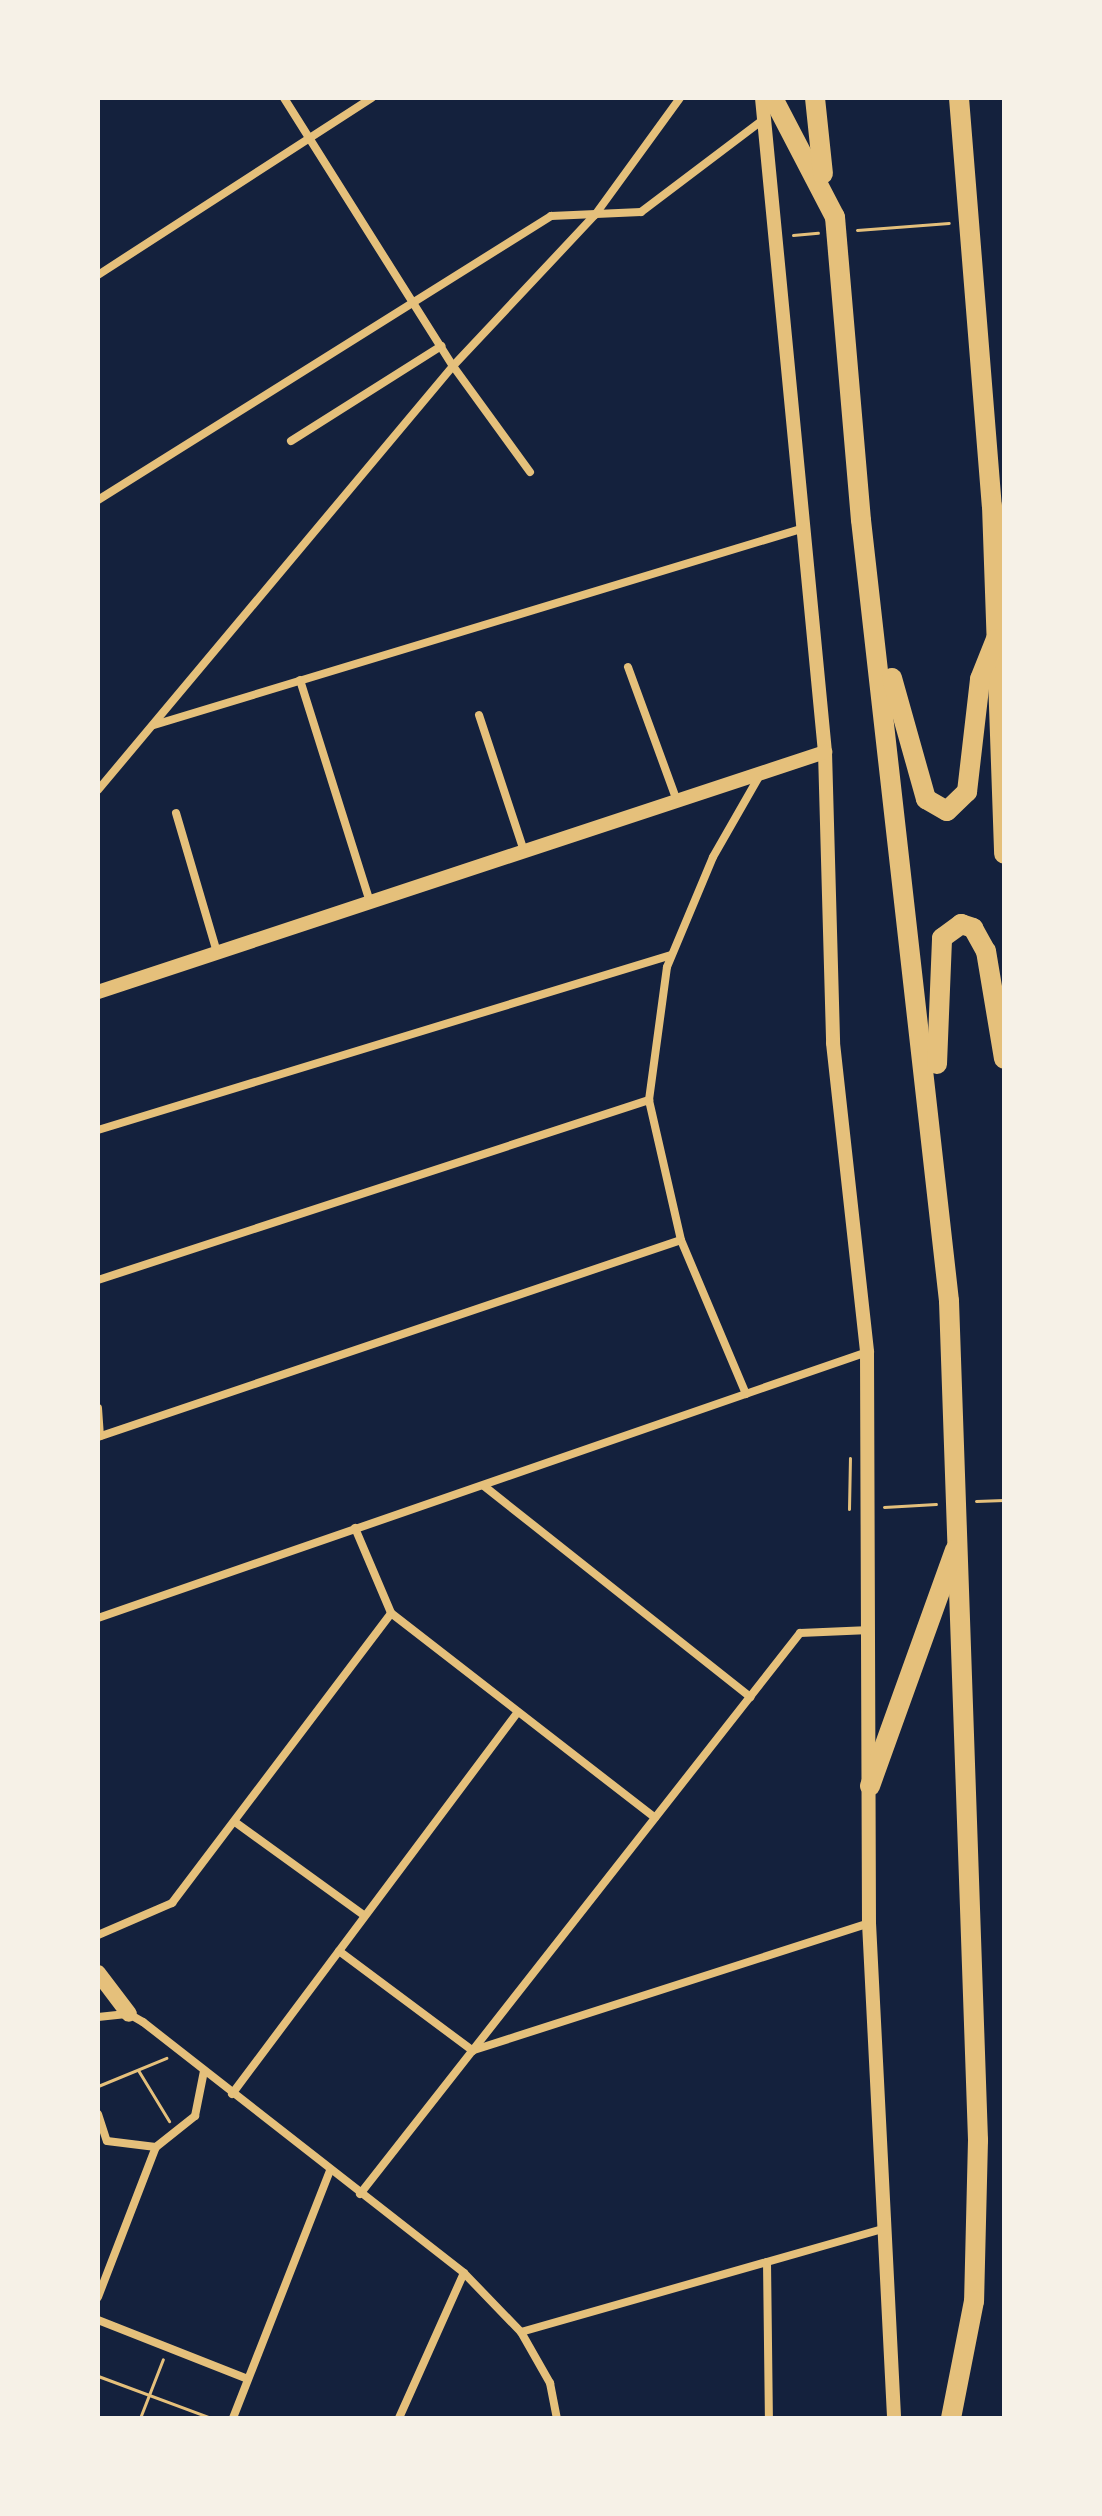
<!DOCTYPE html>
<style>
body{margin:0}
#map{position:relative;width:1102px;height:2516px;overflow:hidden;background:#14213d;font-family:Figtree,sans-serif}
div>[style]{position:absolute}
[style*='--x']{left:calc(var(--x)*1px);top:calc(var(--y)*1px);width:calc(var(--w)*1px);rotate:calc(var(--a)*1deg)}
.path>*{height:3px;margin:-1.5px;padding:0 1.5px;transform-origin:1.5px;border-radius:1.5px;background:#e5c07b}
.minor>*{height:8px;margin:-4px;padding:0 4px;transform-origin:4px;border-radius:4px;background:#e5c07b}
.tertiary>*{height:14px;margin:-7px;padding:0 7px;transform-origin:7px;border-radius:7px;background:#e5c07b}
.secondary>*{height:16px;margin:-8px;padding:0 8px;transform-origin:8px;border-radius:8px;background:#e5c07b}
.trunk>*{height:20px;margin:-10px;padding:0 10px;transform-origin:10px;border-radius:10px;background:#e5c07b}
span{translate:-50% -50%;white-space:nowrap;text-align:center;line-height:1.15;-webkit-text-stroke:7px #f6f1e7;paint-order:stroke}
.frame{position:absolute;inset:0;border:100px solid #f6f1e7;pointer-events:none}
</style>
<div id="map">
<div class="path">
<div style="--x:857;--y:230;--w:92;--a:-4.4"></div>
<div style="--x:793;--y:235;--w:25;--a:-5"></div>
<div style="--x:976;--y:1501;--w:28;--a:-2"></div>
<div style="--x:884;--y:1507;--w:52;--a:-3.3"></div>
<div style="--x:849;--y:1509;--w:51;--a:-88.9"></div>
<div style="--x:138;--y:2070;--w:60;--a:58.7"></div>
<div style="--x:98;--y:2086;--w:74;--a:-22.4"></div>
<div style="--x:98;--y:2376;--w:121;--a:20.4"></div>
<div style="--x:140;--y:2418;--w:63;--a:-68.7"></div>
</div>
<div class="minor">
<div style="--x:284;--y:98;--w:317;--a:57.8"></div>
<div style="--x:453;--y:366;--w:131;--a:54"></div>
<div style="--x:98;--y:275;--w:326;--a:-32.9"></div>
<div style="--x:291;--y:441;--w:178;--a:-32.3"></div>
<div style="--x:98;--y:500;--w:535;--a:-32.08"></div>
<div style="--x:551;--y:216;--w:90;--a:-2.5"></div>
<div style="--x:641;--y:212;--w:154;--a:-37.1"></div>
<div style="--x:628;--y:667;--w:143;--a:69.9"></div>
<div style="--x:300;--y:680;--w:233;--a:72.5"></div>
<div style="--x:479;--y:715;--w:143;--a:71.7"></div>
<div style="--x:154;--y:725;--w:679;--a:-16.86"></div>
<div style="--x:98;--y:790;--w:553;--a:-50.06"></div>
<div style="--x:453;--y:366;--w:207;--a:-46.8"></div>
<div style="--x:595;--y:215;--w:145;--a:-54"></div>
<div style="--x:176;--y:813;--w:145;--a:73.6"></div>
<div style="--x:98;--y:1130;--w:599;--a:-16.98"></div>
<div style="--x:98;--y:1280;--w:580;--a:-18.09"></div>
<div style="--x:746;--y:1394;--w:167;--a:-112.9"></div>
<div style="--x:681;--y:1240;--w:144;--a:-102.9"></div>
<div style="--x:649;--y:1100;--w:134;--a:-82.3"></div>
<div style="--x:667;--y:967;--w:119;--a:-67.3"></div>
<div style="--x:713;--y:857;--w:95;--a:-60.2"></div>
<div style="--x:98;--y:1408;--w:28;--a:86"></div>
<div style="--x:98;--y:1437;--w:615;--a:-18.67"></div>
<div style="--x:484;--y:1486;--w:340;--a:38.4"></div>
<div style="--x:355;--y:1528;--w:92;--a:67"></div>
<div style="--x:391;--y:1613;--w:334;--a:37.8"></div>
<div style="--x:98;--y:1618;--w:814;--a:-19.08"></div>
<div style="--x:235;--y:1822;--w:160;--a:35.9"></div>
<div style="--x:98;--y:1935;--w:81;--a:-23.4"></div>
<div style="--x:172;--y:1903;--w:363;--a:-52.9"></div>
<div style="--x:339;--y:1951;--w:167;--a:36.7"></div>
<div style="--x:98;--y:2017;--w:31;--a:-6"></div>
<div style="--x:129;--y:2014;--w:16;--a:30"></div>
<div style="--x:143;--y:2022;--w:407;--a:38"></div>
<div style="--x:464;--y:2273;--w:82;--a:46"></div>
<div style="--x:521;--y:2332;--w:59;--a:60.4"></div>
<div style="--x:550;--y:2383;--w:36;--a:79"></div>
<div style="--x:474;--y:2050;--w:415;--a:-17.8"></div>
<div style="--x:232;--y:2094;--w:477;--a:-53.2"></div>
<div style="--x:98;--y:2114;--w:28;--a:72"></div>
<div style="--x:107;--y:2141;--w:49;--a:7"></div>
<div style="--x:156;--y:2147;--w:50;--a:-38.5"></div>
<div style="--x:195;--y:2116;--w:46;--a:-78.7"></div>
<div style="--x:360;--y:2194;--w:713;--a:-51.89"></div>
<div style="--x:800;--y:1633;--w:70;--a:-2.5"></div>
<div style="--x:767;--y:2262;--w:156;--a:89.3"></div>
<div style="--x:98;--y:2297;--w:161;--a:-68.9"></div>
<div style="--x:98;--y:2320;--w:161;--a:21.5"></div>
<div style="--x:521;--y:2332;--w:375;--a:-15.9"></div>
<div style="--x:233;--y:2418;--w:266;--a:-68.6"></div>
<div style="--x:399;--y:2418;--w:159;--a:-65.9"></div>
</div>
<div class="tertiary">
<div style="--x:762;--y:98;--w:657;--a:84.5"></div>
<div style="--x:825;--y:752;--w:291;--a:88.4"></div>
<div style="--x:833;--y:1043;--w:311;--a:83.7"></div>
<div style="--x:867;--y:1352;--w:571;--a:89.8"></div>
<div style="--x:869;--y:1923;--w:496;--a:87.1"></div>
<div style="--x:98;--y:992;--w:766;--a:-18.27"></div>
</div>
<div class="secondary">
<div style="--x:98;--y:1973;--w:51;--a:52.9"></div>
</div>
<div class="trunk">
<div style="--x:773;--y:98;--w:134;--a:62.5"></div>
<div style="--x:835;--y:217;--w:304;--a:85.1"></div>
<div style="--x:861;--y:520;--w:786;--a:83.57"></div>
<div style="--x:949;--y:1301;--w:840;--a:88.02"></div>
<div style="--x:978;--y:2140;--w:161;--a:91.4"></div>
<div style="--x:974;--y:2301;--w:119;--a:101.1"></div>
<div style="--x:815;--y:98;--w:76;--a:84"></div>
<div style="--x:959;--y:98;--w:409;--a:85.4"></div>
<div style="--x:992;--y:506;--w:348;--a:88"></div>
<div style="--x:892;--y:678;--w:126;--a:74.3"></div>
<div style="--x:926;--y:799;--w:24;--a:30"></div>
<div style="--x:947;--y:811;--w:28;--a:-44"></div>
<div style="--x:967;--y:792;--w:114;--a:-83.4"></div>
<div style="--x:980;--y:679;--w:43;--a:-68.2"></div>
<div style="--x:937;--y:1064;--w:126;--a:-87.7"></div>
<div style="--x:942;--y:938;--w:24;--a:-36"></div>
<div style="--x:961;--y:924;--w:13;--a:18"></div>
<div style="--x:973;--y:928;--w:26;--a:61"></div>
<div style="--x:986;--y:951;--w:109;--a:80.5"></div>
<div style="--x:870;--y:1786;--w:251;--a:-70.2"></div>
</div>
<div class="frame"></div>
</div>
